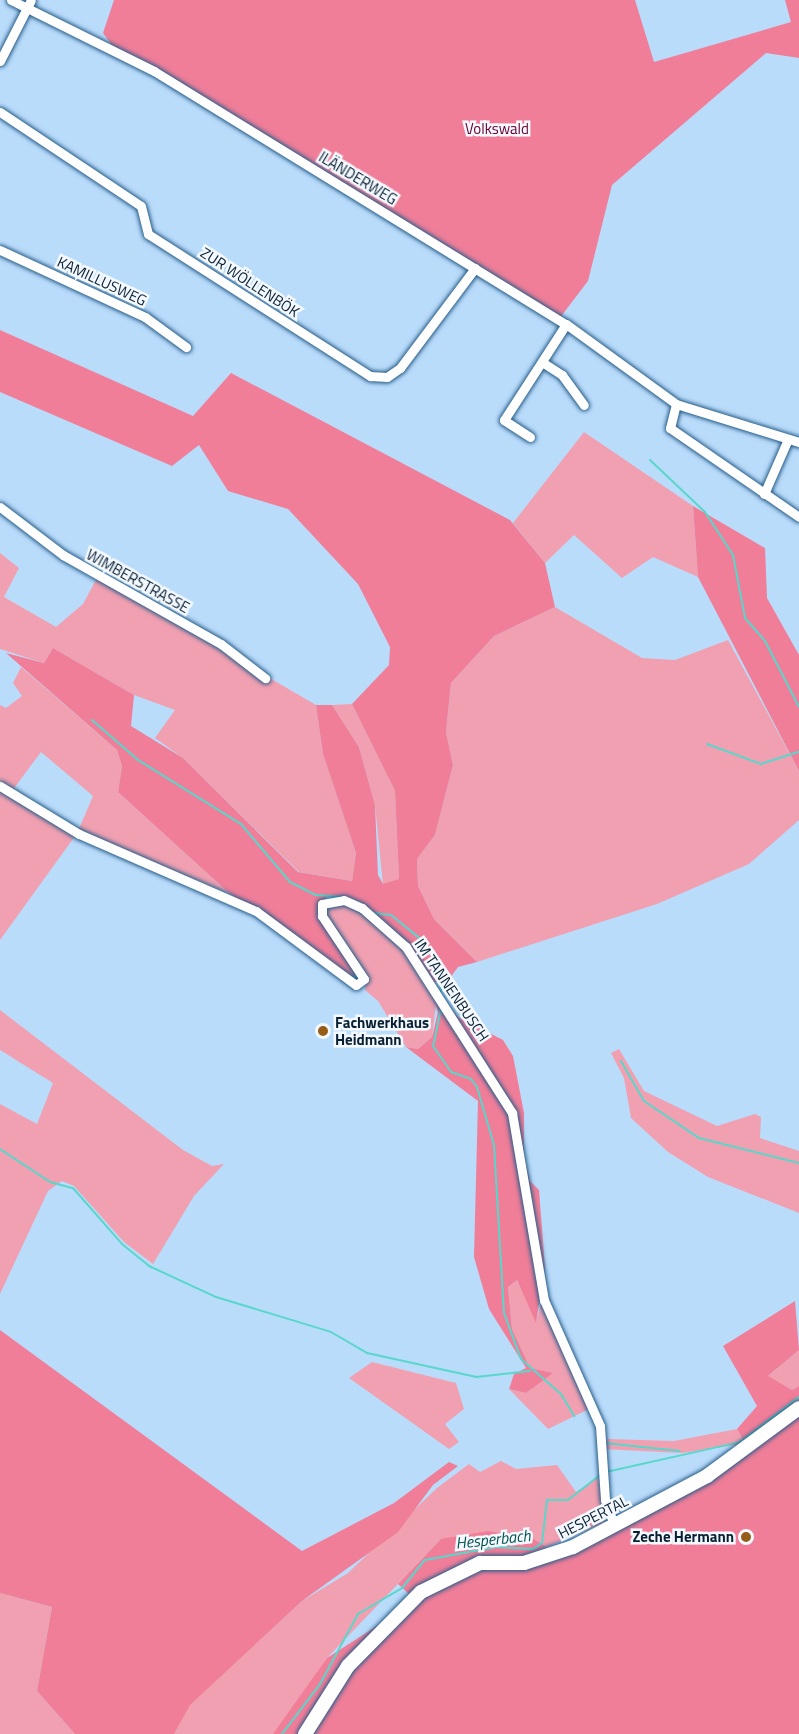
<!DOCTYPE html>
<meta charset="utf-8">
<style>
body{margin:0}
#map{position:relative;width:799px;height:1734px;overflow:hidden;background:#badcfb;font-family:"Titillium Web",sans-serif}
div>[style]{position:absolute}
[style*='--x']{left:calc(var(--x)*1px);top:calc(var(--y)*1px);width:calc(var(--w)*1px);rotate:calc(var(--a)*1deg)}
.green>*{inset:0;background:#f1a0b1}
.forest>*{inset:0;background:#f07e99}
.stream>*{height:2px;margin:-1px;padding:0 1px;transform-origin:1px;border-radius:1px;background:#58d7ca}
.roads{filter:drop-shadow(0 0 2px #265d8a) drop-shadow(0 0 2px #265d8a)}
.minor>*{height:9px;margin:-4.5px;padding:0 4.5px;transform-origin:4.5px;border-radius:4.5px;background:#fff}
.secondary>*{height:14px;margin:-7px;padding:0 7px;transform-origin:7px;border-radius:7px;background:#fff}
.dots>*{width:16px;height:16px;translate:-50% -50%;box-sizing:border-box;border:3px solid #f4f9ff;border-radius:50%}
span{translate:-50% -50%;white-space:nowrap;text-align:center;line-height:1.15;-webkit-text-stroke:5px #f4f9ff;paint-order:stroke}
.park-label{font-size:15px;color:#6b002c}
.street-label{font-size:15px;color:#092033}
.poi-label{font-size:15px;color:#092033;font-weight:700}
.left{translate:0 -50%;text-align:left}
.right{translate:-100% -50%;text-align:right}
.water-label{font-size:16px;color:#00514b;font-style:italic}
</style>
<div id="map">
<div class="green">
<div style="clip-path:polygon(584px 432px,693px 506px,698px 577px,653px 557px,622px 578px,574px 535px,545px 563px,513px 523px)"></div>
<div style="clip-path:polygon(0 553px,19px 568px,4px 597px,56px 627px,83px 604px,97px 578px,316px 705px,323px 754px,356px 853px,352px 881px,299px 872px,183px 758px,155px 738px,175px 710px,134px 695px,53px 648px,44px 663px,0 649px)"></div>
<div style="clip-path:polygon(555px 607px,642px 658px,675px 660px,728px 640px,799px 771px,799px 820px,749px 864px,657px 904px,477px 962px,434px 919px,418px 886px,417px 859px,435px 835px,453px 765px,446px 732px,451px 683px,494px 636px)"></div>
<div style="clip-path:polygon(evenodd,21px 667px,117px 750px,122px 766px,118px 792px,229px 893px,78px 832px,0 940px,0 705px,6px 708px,22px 696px,13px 683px,21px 667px,41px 752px,93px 796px,78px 831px,12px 791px,41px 752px)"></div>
<div style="clip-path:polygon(352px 704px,395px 791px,399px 879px,383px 885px,375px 805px,359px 747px,332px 705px)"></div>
<div style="clip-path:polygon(343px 904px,362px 910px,395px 937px,437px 996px,432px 1037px,418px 1049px,406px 1047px,378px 1001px,365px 990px,366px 980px,323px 915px,324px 905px)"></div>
<div style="clip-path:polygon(0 1010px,183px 1150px,212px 1166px,224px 1164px,194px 1196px,153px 1264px,124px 1242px,74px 1186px,62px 1181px,48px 1191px,0 1294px,0 1104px,37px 1124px,53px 1083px,0 1050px)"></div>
<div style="clip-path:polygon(619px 1049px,644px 1091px,717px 1126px,755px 1114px,761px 1117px,760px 1138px,799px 1151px,799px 1213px,708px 1177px,668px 1152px,631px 1118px,624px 1078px,611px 1053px)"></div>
<div style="clip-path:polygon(517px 1280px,536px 1322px,541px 1304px,589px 1409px,548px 1429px,509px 1389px,526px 1393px,552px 1373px,530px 1368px,512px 1329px,508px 1287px)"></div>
<div style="clip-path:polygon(799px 1350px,799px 1386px,792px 1390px,767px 1377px)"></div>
<div style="clip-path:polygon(372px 1362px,456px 1383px,464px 1409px,445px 1424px,459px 1442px,449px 1449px,349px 1378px)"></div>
<div style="clip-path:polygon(737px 1429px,746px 1445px,738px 1450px,735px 1445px,682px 1453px,603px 1449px,607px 1439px,674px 1441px)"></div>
<div style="clip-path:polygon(501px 1461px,516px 1469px,557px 1465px,576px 1492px,598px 1477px,605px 1522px,547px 1547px,532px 1538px,441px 1539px,327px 1658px,275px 1734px,174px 1734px,189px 1705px,302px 1601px,348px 1573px,437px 1488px,469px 1464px,480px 1472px)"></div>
<div style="clip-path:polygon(0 1593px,52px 1607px,37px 1691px,75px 1734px,0 1734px)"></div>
</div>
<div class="forest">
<div style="clip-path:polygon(114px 0,635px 0,654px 62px,791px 22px,785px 0,799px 0,799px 58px,766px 53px,612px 185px,588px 281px,559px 319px,114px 48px,103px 33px)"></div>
<div style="clip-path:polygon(0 330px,193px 416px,231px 373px,510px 520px,545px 563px,555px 607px,494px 636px,451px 683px,446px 732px,453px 765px,435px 835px,417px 859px,418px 886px,434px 919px,477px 962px,458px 967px,447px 982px,432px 982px,419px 962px,345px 897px,327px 897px,318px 908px,358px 972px,353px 977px,229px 893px,118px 792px,122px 766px,117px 750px,6px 653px,44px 663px,53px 648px,134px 695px,131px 726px,183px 758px,298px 872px,352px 881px,356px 853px,323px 754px,316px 705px,332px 705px,359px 747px,375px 805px,378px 875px,383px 884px,399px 879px,395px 791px,352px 704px,389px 665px,390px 647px,358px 584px,288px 509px,228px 491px,199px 445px,172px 466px,0 392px)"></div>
<div style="clip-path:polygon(693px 506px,765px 548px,767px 598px,799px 655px,799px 771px,698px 577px)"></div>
<div style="clip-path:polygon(429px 982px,458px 1017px,503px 1040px,513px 1056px,524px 1113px,524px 1156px,530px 1181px,539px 1190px,545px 1268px,536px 1323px,517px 1280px,508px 1287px,512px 1329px,530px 1368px,553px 1373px,526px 1393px,509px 1389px,514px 1374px,526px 1368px,489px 1309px,474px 1257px,478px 1101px,406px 1047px,418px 1049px,432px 1037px,438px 1012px)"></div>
<div style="clip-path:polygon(795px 1301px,799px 1350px,768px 1376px,792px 1390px,799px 1386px,799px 1403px,746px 1445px,737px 1429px,757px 1406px,723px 1346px)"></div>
<div style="clip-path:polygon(0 1330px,302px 1551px,394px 1503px,449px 1462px,458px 1466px,433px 1485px,398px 1532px,302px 1601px,190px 1705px,174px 1734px,75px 1734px,37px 1691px,52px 1607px,0 1593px)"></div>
<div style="clip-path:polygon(799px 1413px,799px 1734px,273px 1734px,327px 1658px,445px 1582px,489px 1566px,557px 1560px,706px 1483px)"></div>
<div style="clip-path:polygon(488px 1531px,532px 1538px,547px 1547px,522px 1557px,470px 1561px,409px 1594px,398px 1584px,441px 1539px)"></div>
</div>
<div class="stream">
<div style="--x:650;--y:460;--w:76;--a:43.4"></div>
<div style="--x:705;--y:512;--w:51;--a:56.9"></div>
<div style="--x:733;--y:555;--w:64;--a:79.2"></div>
<div style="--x:745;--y:618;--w:30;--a:49"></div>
<div style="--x:765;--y:641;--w:74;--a:62.7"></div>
<div style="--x:92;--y:720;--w:61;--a:41"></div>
<div style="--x:138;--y:760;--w:121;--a:31.9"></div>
<div style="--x:241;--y:824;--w:76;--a:49.8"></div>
<div style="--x:290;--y:882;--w:28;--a:27"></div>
<div style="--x:315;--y:895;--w:26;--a:4"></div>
<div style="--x:707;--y:744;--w:58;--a:20.3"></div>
<div style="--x:761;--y:764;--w:40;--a:-18"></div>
<div style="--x:373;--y:913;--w:18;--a:6"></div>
<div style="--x:391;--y:915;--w:41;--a:39.1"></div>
<div style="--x:423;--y:941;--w:28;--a:55"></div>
<div style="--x:439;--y:964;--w:27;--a:86"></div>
<div style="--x:441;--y:1009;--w:38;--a:102"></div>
<div style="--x:433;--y:1046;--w:32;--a:55"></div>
<div style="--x:451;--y:1072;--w:21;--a:19"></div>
<div style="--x:471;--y:1079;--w:10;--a:53"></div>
<div style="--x:477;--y:1087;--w:60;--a:73.7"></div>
<div style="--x:494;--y:1145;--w:168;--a:86.6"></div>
<div style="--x:504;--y:1313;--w:49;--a:69.7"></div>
<div style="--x:521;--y:1359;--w:53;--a:41.2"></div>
<div style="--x:561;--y:1394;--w:26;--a:59"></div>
<div style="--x:621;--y:1061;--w:46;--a:60.1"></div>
<div style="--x:644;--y:1101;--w:66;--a:33.9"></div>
<div style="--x:699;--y:1138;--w:103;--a:14"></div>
<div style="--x:0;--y:1149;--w:60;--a:33.4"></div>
<div style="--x:50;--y:1182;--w:24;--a:15"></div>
<div style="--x:73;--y:1188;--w:74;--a:48.8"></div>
<div style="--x:122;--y:1244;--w:35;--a:39"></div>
<div style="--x:149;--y:1266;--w:74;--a:24.8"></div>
<div style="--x:216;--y:1297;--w:120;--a:16.9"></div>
<div style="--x:331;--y:1332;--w:42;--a:30.3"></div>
<div style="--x:367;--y:1353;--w:112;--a:12.4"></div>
<div style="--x:476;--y:1377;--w:54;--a:-6.3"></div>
<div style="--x:605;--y:1443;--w:75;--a:6.1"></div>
<div style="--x:606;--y:1472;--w:137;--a:-12.6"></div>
<div style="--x:740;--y:1442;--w:74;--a:-37.3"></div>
<div style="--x:282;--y:1734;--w:63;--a:-52.8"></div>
<div style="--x:320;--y:1684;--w:80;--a:-61.5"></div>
<div style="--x:358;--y:1614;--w:51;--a:-30.6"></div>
<div style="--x:402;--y:1588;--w:36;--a:-51"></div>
<div style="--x:425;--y:1560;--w:72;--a:-10.4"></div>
<div style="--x:496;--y:1547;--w:37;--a:3"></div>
<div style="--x:533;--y:1549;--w:11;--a:-34"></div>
<div style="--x:542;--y:1543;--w:43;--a:-83.4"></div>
<div style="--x:547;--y:1500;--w:21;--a:0"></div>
<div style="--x:568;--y:1500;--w:41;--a:-38"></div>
</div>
<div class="roads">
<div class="minor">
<div style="--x:11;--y:0;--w:160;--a:26.4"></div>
<div style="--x:154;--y:71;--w:483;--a:31.6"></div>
<div style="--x:566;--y:324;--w:136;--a:36"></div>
<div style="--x:676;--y:404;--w:129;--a:17.2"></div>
<div style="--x:0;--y:61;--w:68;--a:-63.1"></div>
<div style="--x:0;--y:112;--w:169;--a:33.7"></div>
<div style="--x:141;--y:206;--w:29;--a:76"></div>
<div style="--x:148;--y:234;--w:264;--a:32.6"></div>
<div style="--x:370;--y:376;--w:17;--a:3"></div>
<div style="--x:387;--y:377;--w:16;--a:-35"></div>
<div style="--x:400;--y:368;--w:125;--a:-53.1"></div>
<div style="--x:0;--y:250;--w:160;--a:24.8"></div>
<div style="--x:145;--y:317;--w:51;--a:36.2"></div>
<div style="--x:542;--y:362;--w:24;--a:33"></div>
<div style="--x:562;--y:375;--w:37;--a:54"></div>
<div style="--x:676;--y:404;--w:25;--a:104"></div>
<div style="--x:670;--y:428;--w:157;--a:34.6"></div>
<div style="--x:530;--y:437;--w:31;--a:-147"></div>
<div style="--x:504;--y:420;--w:114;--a:-57.1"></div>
<div style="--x:764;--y:494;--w:60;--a:-66.4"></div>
<div style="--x:0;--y:507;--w:79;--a:37.3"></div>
<div style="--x:63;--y:555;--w:181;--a:29.4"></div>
<div style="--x:221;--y:644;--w:56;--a:37.7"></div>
<div style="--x:0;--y:786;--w:92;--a:31.3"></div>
<div style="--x:79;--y:834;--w:193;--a:23.5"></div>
<div style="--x:256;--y:911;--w:124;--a:36.5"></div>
<div style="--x:356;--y:985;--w:10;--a:-37"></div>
<div style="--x:364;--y:979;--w:76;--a:-123.7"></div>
<div style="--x:322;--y:916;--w:12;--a:-90"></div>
<div style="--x:322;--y:904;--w:22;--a:-10"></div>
<div style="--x:344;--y:900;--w:20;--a:24"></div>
<div style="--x:362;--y:908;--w:59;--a:41.6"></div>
<div style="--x:406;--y:947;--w:197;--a:57.4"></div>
<div style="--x:512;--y:1113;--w:190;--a:80.3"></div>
<div style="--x:544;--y:1300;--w:138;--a:66"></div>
<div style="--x:600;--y:1426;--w:74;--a:86.1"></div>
<div style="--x:605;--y:1500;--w:27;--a:70"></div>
</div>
<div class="secondary">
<div style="--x:305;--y:1734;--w:80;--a:-57.7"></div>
<div style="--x:348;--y:1666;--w:104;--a:-45.4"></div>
<div style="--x:421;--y:1592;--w:66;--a:-26.2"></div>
<div style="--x:480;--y:1563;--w:44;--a:0"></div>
<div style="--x:524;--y:1563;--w:52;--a:-18.1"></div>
<div style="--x:573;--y:1547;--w:152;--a:-27.9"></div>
<div style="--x:707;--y:1476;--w:114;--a:-36.5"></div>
</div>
</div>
<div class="dots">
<div style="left:323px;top:1031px;background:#955d17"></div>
<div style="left:746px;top:1537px;background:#955d17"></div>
</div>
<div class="park-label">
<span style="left:497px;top:129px">Volkswald</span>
</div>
<div class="street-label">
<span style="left:358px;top:178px;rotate:31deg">ILÄNDERWEG</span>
<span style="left:102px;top:281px;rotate:25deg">KAMILLUSWEG</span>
<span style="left:250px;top:282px;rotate:33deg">ZUR WÖLLENBÖK</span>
<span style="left:138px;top:581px;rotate:29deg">WIMBERSTRASSE</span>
<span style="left:452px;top:990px;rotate:56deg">IM TANNENBUSCH</span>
<span style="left:593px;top:1517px;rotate:-27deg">HESPERTAL</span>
</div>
<div class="poi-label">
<span class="left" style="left:335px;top:1031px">Fachwerkhaus<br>Heidmann</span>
<span class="right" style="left:734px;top:1537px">Zeche Hermann</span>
</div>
<div class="water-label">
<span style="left:493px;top:1539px;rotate:-6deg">Hesperbach</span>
</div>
</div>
